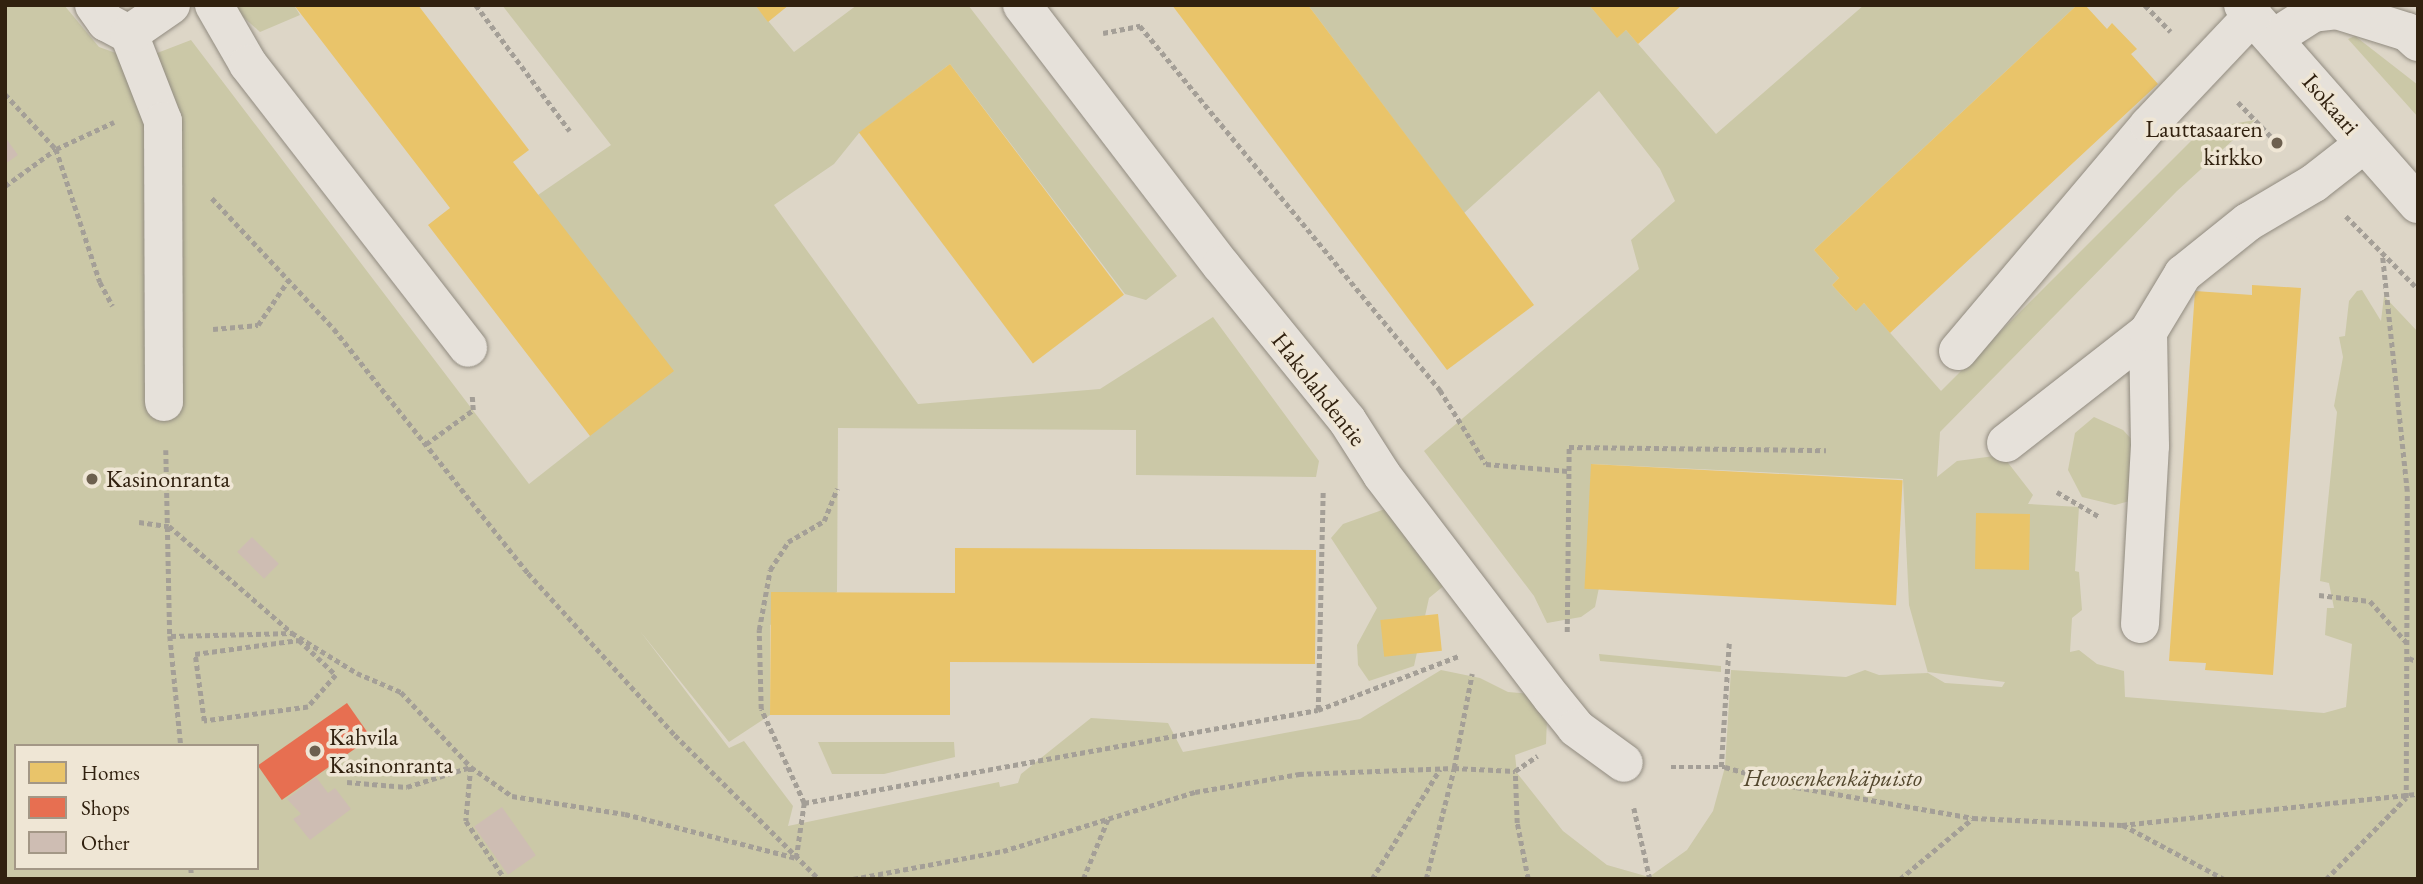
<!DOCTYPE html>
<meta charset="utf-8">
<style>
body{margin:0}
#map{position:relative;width:2423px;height:884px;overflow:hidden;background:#ddd6c7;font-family:"EB Garamond",serif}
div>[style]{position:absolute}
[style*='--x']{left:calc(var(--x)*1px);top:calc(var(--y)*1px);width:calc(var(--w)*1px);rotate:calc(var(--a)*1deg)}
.green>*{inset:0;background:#cbc8a7}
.homes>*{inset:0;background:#e9c46a;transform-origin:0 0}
.shops>*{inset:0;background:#e76f51;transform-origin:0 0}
.building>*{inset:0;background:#cebdb3;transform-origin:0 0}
.path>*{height:4.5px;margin-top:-2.25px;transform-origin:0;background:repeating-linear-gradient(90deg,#a49f97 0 5px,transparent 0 8.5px)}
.roads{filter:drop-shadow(0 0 2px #918b80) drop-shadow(0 0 2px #918b80)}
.minor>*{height:38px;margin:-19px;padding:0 19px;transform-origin:19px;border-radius:19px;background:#e6e1da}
.dots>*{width:19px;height:19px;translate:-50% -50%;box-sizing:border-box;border:4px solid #efe6d5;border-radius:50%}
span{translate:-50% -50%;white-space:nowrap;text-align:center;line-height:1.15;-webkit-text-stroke:7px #efe6d5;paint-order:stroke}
.street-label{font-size:24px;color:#31210f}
.poi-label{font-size:24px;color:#31210f}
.right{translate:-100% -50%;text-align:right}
.left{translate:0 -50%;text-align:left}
.park-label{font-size:24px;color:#54482e;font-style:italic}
.frame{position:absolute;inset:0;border:7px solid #31210f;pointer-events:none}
.legend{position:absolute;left:14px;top:744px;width:245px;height:126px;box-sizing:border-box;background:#efe6d5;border:2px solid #a39786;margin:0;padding:9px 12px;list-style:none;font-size:21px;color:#31210f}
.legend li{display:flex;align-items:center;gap:14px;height:35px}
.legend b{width:35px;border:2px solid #a39786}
</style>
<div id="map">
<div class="green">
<div style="clip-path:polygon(evenodd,5px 5px,64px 5px,99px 47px,127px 57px,152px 55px,191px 40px,529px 484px,590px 436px,538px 195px,611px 145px,502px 5px,755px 5px,794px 52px,857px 5px,968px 5px,1177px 276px,1146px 300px,1125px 294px,950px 64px,859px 133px,834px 164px,774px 205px,918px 404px,1100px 389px,1213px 317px,1319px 461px,1316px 477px,1136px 475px,1136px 430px,838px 428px,837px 592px,770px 625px,770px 715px,729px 742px,640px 631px,729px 748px,744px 741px,793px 806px,788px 826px,999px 782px,1000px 787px,1018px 783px,1021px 774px,1091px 718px,1168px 723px,1183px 752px,1360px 719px,1441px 670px,1480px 678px,1508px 692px,1532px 694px,1547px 718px,1546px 744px,1515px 755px,1517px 773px,1563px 831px,1607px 865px,1649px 877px,1687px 850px,1713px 811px,1725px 767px,1731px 670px,1846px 677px,1865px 670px,1879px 675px,1928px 673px,1909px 605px,1903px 479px,1592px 464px,1587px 569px,1601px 578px,1595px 607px,1581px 617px,1547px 623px,1534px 596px,1424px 451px,1639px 269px,1631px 240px,1675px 201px,1660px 169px,1599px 91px,1464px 213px,1308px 5px,1589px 5px,1617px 37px,1626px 30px,1716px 134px,1864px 5px,2077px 5px,1814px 250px,1839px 278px,1832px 285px,1855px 310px,1864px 303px,1941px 391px,2203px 129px,2255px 120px,2177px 191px,1940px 432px,1937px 477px,1957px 461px,2002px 455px,2033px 495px,2028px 504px,2079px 507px,2075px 571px,2079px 572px,2082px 610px,2072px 618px,2070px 652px,2079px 650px,2097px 664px,2124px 671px,2125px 697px,2324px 713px,2346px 707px,2352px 644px,2325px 635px,2327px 608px,2334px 608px,2329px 583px,2320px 581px,2337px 412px,2334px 406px,2343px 357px,2339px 337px,2345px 336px,2349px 301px,2357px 291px,2362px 290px,2381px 321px,2384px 296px,2418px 332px,2418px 879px,5px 879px,5px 5px,1928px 673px,1928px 672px,2005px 682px,2002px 687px,1945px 683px,1928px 673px,5px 5px,16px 746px,257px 746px,257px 868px,16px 868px,16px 746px)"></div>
<div style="clip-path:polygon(294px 5px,300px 15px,260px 32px,231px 6px)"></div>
<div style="clip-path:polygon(2355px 36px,2418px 85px,2418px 117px,2348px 39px)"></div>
<div style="clip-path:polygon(2094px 417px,2123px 430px,2136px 444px,2137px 499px,2115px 505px,2082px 497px,2068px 470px,2075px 433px)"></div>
<div style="clip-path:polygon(1385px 509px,1446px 584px,1429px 598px,1414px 666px,1369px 681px,1358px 665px,1357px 645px,1377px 608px,1331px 538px,1343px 524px)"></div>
<div style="clip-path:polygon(1599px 654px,1721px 666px,1721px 672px,1600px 661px)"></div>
<div style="clip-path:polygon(818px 742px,954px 742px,955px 757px,884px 774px,832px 774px)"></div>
</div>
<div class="homes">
<div style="clip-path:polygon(294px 5px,418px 5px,529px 150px,513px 162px,674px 371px,590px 436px,428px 225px,450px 208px)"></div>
<div style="clip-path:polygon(755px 5px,789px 5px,768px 22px)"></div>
<div style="clip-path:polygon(1172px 5px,1308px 5px,1534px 305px,1447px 370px)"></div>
<div style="clip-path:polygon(1589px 5px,1682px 5px,1638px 44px,1626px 30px,1617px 38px)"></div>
<div style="clip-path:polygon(2077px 5px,2085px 5px,2107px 29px,2112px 23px,2137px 49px,2131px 54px,2158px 84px,1890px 333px,1864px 303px,1856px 311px,1832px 285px,1839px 278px,1814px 250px)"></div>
<div style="left:950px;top:64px;width:289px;height:114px;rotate:53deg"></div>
<div style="clip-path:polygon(2252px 285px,2301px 288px,2273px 675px,2205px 670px,2206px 663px,2169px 661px,2195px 291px,2252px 295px)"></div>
<div style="left:1591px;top:464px;width:312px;height:125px;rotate:3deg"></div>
<div style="left:1976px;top:513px;width:54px;height:56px;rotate:1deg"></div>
<div style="clip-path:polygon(955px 548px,1316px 550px,1315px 664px,950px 662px,950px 715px,770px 715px,771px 592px,955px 593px)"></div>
<div style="left:1438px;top:614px;width:37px;height:58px;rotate:84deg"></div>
</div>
<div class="shops">
<div style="left:347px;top:703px;width:42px;height:109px;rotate:55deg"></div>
</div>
<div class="building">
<div style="clip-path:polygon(5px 137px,18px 155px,5px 164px)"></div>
<div style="left:252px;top:537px;width:38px;height:21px;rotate:45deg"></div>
<div style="clip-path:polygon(316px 777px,328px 793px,335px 788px,351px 809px,310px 840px,293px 819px,301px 814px,287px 799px)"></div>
<div style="left:502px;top:807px;width:59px;height:34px;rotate:55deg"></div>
</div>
<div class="path">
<div style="--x:476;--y:5;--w:157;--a:53.3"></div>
<div style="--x:2145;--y:5;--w:37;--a:46"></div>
<div style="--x:1103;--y:33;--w:38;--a:-11"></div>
<div style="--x:1140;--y:26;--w:472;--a:50.5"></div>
<div style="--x:1440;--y:390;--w:87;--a:58.1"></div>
<div style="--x:1486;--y:464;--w:82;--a:4.9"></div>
<div style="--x:5;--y:94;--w:75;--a:47.2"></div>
<div style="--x:56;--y:149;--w:140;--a:71.7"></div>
<div style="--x:100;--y:282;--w:27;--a:62"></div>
<div style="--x:2238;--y:102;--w:61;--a:46.3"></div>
<div style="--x:5;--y:186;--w:63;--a:-36"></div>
<div style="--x:56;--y:149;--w:64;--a:-25"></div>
<div style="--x:212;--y:198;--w:179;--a:47"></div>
<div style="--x:334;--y:329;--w:312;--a:51.5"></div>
<div style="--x:528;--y:573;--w:219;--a:47.8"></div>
<div style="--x:675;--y:735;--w:204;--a:45"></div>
<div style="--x:2346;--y:216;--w:103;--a:45.4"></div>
<div style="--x:213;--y:329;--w:45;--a:-5.1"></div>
<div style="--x:258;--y:325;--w:55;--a:-56"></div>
<div style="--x:426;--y:444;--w:58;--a:-35.9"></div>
<div style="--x:473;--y:410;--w:15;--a:-94"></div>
<div style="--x:166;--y:450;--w:186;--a:88.8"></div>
<div style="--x:170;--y:636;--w:111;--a:84.3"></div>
<div style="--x:2057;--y:492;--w:48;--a:30.3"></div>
<div style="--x:139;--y:522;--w:30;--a:8"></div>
<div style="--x:169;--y:526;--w:163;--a:41"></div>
<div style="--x:292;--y:633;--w:76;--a:31.6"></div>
<div style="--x:357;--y:673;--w:48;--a:23.4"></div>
<div style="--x:401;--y:692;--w:103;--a:47"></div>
<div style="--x:471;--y:767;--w:50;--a:35.3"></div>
<div style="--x:512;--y:796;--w:114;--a:9.1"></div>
<div style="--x:625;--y:814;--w:177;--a:14.4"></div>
<div style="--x:796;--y:858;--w:56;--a:-81.7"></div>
<div style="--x:804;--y:803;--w:103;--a:-114.6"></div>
<div style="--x:761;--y:709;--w:79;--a:-91.5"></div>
<div style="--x:759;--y:630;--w:61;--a:-79.6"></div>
<div style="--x:770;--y:570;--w:33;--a:-57"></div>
<div style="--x:788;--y:542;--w:42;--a:-30.3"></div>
<div style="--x:824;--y:521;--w:35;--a:-68"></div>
<div style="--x:2319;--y:595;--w:51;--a:6.7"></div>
<div style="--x:2370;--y:601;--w:57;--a:48.5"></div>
<div style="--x:1567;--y:632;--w:185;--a:-89.4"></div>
<div style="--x:1569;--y:447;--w:257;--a:0.7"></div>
<div style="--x:171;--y:636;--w:121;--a:-1.4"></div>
<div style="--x:299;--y:640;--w:51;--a:43.4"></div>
<div style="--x:336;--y:675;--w:43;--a:131.2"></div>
<div style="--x:308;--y:707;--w:105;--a:172.3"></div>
<div style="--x:204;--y:721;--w:68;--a:-97.7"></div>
<div style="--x:195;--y:654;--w:105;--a:-7.7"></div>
<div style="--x:2409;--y:658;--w:10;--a:24"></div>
<div style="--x:1318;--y:710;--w:218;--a:-88.7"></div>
<div style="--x:1671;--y:767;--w:54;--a:0"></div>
<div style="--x:1725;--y:767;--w:74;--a:15.7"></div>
<div style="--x:1796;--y:787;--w:180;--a:9.9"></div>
<div style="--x:1973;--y:818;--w:149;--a:2.7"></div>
<div style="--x:2122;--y:825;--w:298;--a:-6"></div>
<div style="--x:1721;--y:767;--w:124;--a:-86.3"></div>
<div style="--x:347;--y:782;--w:60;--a:4.8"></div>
<div style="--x:407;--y:787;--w:67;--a:-17.4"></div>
<div style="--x:471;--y:767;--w:54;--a:95.3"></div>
<div style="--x:466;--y:821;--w:70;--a:56.1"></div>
<div style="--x:804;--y:803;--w:522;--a:-10.26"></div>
<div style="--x:1318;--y:710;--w:151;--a:-21"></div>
<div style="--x:1634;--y:808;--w:73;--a:77.3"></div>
<div style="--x:2123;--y:825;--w:115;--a:28.1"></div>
<div style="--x:191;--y:868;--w:11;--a:85"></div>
<div style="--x:853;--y:879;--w:153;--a:-10.6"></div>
<div style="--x:1003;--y:851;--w:201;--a:-17.1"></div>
<div style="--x:1195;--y:792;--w:106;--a:-9.8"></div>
<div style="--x:1299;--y:774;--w:155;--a:-2.2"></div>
<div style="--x:1454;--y:768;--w:61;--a:2.8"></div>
<div style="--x:1083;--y:879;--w:65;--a:-67.4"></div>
<div style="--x:1372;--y:879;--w:129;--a:-58.3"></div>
<div style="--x:1426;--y:879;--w:114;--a:-75.8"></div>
<div style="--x:1454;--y:768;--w:96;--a:-79.2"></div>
<div style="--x:1528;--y:879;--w:57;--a:-101.1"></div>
<div style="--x:1517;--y:823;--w:52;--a:-92.2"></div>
<div style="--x:1515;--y:771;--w:27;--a:-34"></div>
<div style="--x:1900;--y:879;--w:94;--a:-39.8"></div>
<div style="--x:2326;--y:879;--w:114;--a:-45.4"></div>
<div style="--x:2406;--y:798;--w:307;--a:-89.8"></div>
<div style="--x:2407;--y:491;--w:239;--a:-96"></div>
</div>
<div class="roads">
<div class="minor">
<div style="--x:94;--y:5;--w:21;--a:55"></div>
<div style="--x:106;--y:22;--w:26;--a:28"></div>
<div style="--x:214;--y:5;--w:68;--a:60"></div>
<div style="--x:248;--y:64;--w:359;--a:52.2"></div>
<div style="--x:1022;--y:5;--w:327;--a:52.6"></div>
<div style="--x:1221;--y:265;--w:200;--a:50.9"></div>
<div style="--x:1347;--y:420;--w:65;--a:57.5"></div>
<div style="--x:1382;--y:475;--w:280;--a:52.7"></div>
<div style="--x:1552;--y:698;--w:38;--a:51"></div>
<div style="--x:1576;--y:728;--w:59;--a:36.1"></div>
<div style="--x:2243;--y:5;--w:265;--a:48.7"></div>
<div style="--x:129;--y:34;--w:93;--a:68.7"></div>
<div style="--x:163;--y:121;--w:281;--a:89.8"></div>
<div style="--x:129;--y:34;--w:51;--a:-34.6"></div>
<div style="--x:2274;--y:38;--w:46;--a:-32.7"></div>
<div style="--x:2313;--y:13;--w:24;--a:-7"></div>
<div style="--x:2337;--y:10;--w:73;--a:17.4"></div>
<div style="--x:2407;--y:32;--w:15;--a:42"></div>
<div style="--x:1958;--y:351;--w:296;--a:-49.8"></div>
<div style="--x:2149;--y:125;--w:151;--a:-46.6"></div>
<div style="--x:2006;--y:443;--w:180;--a:-38"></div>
<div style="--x:2140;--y:624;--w:178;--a:-86.8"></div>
<div style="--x:2150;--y:446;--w:114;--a:-91"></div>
<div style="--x:2148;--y:332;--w:68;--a:-58.9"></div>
<div style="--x:2183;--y:274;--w:83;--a:-38.7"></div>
<div style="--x:2248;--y:222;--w:77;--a:-30.6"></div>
<div style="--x:2314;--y:183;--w:63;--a:-38"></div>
</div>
</div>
<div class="dots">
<div style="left:2277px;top:143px;background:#6d604f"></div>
<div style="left:92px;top:479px;background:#6d604f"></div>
<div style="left:315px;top:751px;background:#6d604f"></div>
</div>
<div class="street-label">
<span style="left:2331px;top:104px;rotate:49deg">Isokaari</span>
<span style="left:1319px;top:389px;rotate:52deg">Hakolahdentie</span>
</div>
<div class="poi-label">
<span class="right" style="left:2263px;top:143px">Lauttasaaren<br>kirkko</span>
<span class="left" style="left:106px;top:479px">Kasinonranta</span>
<span class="left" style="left:329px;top:751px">Kahvila<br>Kasinonranta</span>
</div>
<div class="park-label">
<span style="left:1833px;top:778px">Hevosenkenkäpuisto</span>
</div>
<div class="frame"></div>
<ul class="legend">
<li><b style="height:19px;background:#e9c46a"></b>Homes</li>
<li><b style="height:19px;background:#e76f51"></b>Shops</li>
<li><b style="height:19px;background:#cebdb3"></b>Other</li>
</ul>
</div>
